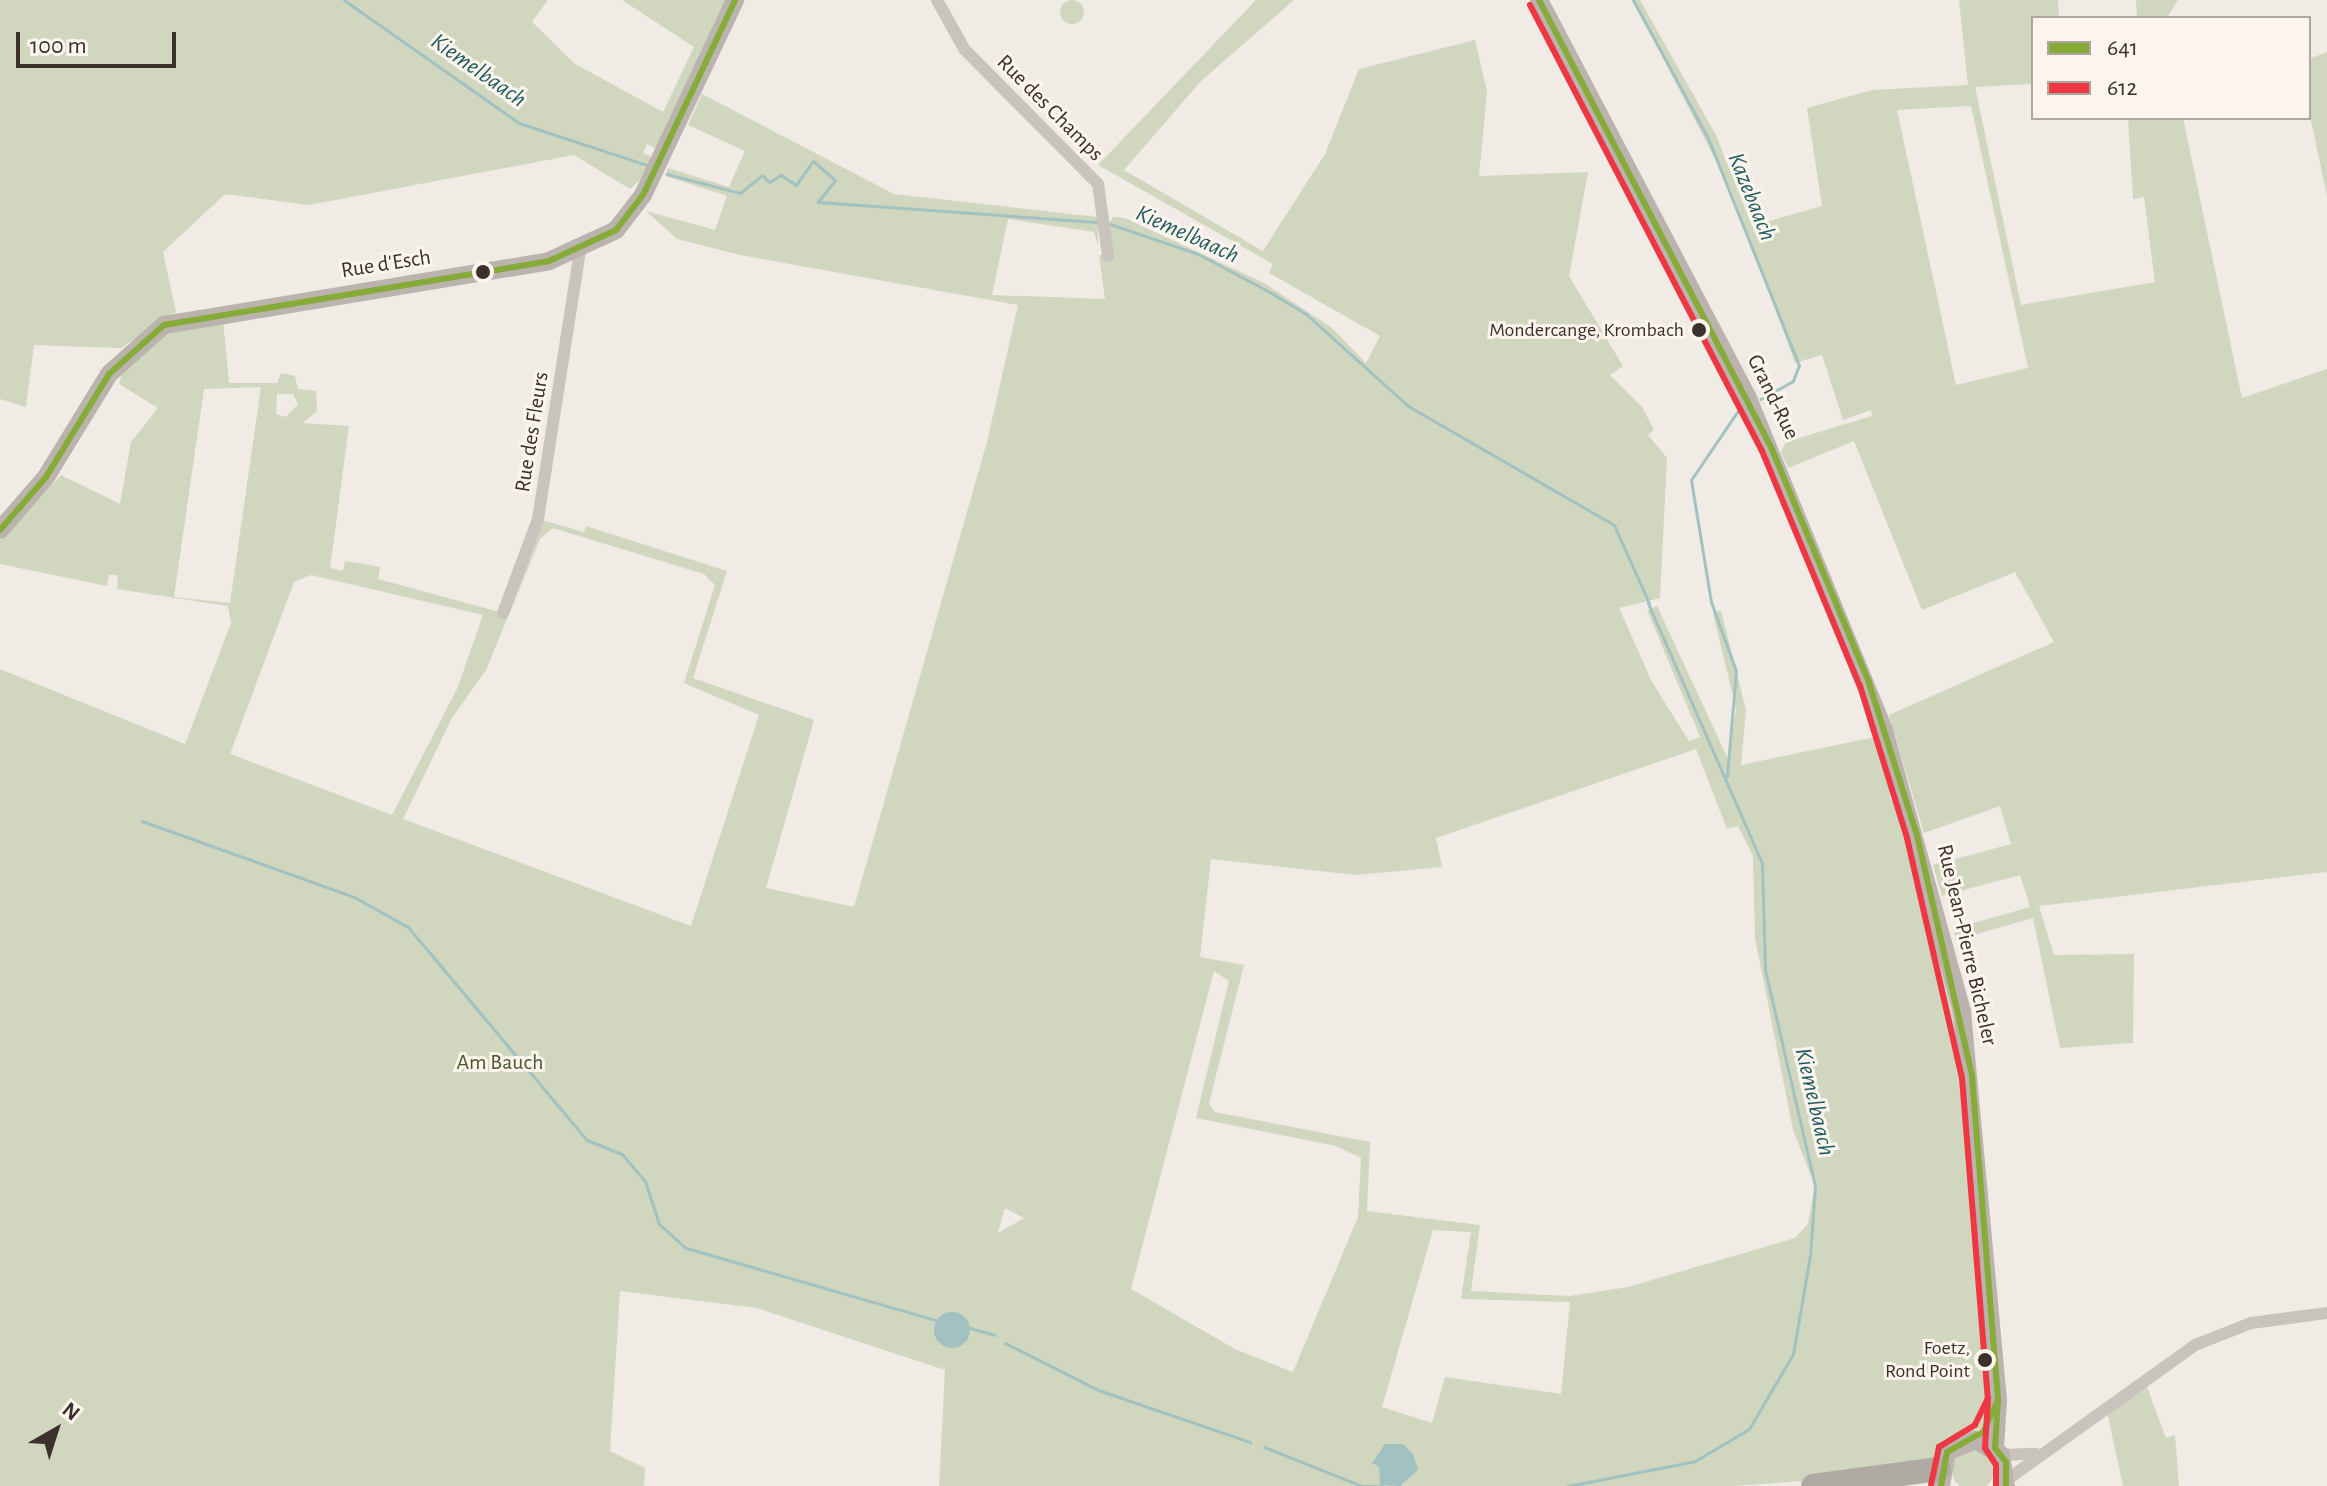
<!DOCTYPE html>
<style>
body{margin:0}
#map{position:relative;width:2327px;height:1486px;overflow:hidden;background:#f0ebe5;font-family:"Alegreya Sans",sans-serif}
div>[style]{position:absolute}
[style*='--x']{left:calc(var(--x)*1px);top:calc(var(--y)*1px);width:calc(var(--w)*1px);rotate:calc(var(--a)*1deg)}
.green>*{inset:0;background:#d1d6bf}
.round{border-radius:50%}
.water>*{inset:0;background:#a1c2c1}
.stream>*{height:3px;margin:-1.5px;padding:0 1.5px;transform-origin:1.5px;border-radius:1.5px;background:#a1c2c1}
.minor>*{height:12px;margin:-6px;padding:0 6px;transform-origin:6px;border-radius:6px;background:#c9c3be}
.secondary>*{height:18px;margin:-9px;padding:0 9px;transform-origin:9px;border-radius:9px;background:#bab3ae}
.motorway>*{height:24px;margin:-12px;padding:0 12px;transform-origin:12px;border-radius:12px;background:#afaaa4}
.bus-1>*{height:6px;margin:-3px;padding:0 3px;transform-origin:3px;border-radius:3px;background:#87ab39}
.bus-2>*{height:6px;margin:-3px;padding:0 3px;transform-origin:3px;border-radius:3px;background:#ef3744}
.dots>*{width:22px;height:22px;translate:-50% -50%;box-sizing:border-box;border:4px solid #fbf5ee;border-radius:50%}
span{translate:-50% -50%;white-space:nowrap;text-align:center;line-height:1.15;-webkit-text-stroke:6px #fbf5ee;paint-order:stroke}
.bus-label{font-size:20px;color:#3b302b}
.right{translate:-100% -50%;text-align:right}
.street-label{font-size:22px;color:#3b302b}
.park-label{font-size:22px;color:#4a5a2e}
.water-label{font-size:24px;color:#1f5a5e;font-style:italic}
.legend{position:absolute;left:2031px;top:16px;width:280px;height:104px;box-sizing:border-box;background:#fbf5ee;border:2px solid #aea6a0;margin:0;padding:10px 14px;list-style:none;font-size:24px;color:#3b302b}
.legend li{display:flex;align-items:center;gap:16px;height:40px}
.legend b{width:40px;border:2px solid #aea6a0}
.north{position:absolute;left:16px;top:1390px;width:80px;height:80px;-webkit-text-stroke:6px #fbf5ee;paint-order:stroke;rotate:39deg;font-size:22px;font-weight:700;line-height:32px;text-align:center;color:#3b302b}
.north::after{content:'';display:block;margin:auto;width:28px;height:36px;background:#3b302b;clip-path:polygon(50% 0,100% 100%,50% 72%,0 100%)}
.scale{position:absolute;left:16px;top:32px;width:160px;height:36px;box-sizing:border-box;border:4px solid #3b302b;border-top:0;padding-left:10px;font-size:24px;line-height:28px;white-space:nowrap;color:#3b302b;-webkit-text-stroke:6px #fbf5ee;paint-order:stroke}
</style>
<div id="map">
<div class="green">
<div class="round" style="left:1060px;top:0;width:24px;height:24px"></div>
<div style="clip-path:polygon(0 0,548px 0,532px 22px,575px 64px,663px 112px,694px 47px,622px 0,726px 0,657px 149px,647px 144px,643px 153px,652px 157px,643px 177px,630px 189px,574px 155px,309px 205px,225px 194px,163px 252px,176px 312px,121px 348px,34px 345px,26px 407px,0 399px)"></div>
<div style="clip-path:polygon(evenodd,1256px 0,1294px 0,1201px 81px,1124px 170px,1263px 251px,1325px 154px,1359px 69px,1475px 40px,1487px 92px,1479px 176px,1588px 172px,1569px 276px,1623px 366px,1610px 375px,1642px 407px,1654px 430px,1648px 435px,1667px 458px,1660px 598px,1619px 608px,1652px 682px,1689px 741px,1700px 737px,1647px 610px,1657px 606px,1728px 759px,1736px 709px,1713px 613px,1721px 610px,1746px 710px,1741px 765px,1880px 736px,1891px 800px,1900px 805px,1957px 1012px,1990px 1412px,1981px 1429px,1952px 1440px,1919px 1473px,1732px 1486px,939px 1486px,945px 1370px,757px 1308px,620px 1291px,610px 1451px,645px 1468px,644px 1486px,0 1486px,0 669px,185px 744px,231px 623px,228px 606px,117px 589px,118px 575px,109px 575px,107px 586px,0 564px,0 540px,61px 475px,120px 504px,131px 442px,158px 408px,119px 384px,122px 373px,166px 330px,223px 320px,229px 383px,277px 383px,281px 373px,295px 376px,298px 389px,316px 391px,317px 411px,303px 423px,349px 426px,330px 568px,343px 571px,345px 561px,380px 567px,378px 579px,503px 613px,538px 519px,584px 532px,586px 526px,727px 571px,693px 678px,814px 720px,766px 888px,854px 907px,987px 442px,1018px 305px,740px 255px,677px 239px,646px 211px,715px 230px,727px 196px,665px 176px,668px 168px,729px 187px,745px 151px,688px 125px,702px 94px,894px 194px,1098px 217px,1098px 245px,1094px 232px,1008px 219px,992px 295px,1105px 299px,1099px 255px,1107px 255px,1105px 229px,1113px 217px,1125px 218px,1264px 283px,1332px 328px,1366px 363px,1380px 336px,1269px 273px,1273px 264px,1098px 165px,1256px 0,261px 387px,230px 603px,174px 597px,204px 389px,261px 387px,1256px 0,277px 394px,293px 394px,298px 404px,286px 417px,276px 414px,277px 394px,1256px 0,553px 528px,704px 574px,715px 585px,684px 683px,759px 715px,691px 926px,403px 819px,452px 718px,486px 670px,540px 539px,553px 528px,1256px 0,311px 575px,483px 615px,457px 689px,392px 815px,230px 754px,294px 582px,311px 575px,1256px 0,1696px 749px,1727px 829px,1738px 826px,1753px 856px,1755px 938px,1793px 1130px,1815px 1186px,1808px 1224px,1795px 1238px,1628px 1287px,1570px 1296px,1471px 1291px,1480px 1225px,1367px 1211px,1370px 1142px,1215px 1112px,1209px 1103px,1244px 965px,1200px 957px,1211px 859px,1356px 875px,1442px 867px,1436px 838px,1696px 749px,1256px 0,1214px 971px,1229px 981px,1196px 1118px,1336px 1146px,1361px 1158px,1358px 1217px,1293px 1372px,1235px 1349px,1131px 1289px,1214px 971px,1256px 0,1005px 1208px,1024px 1218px,998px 1233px,998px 1232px,1005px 1208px,1256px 0,1433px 1230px,1471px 1232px,1461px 1299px,1570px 1302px,1561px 1394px,1445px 1377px,1432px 1423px,1382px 1407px,1433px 1230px)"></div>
<div style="clip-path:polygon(evenodd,1633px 0,1640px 0,1716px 135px,1752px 226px,1822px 206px,1807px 108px,1872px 90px,1968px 85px,1959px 0,2058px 0,2059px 18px,2033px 18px,2033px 84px,1975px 87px,2021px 305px,2155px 282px,2144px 197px,2133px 199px,2128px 118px,2183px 118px,2242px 398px,2327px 369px,2327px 872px,2039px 906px,2054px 955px,2134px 954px,2133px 1043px,2060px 1048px,2033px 918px,1956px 940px,1953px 929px,2030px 907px,2020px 875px,1942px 896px,1933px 865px,2011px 844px,2000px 806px,1924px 833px,1889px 715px,2054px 642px,2015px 572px,1922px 610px,1854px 441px,1788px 468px,1781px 452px,1786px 442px,1872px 416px,1871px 410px,1843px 420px,1822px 355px,1795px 363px,1732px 192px,1633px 0,1971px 106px,2028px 368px,1956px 385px,1897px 110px,1971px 106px)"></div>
<div style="clip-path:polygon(2136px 0,2178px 0,2167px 18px,2137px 18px)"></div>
<div style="clip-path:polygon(2327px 52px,2327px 196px,2309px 111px,2309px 59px)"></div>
<div style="clip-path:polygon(2146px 1384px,2166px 1438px,2175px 1435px,2179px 1486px,2123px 1486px,2107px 1412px)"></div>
<div class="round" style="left:1952px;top:1449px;width:42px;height:42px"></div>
</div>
<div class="water">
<div class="round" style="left:934px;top:1312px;width:36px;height:36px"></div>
<div style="clip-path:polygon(1385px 1444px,1403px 1444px,1413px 1454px,1418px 1470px,1400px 1486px,1380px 1485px,1379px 1467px,1372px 1463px)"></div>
</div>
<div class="stream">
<div style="--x:344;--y:0;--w:214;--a:35.1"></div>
<div style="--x:519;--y:123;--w:135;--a:18.2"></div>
<div style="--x:1633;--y:0;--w:157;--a:61.5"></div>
<div style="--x:1708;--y:138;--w:245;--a:68.2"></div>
<div style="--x:1799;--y:365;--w:17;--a:111"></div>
<div style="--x:1793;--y:381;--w:37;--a:151"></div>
<div style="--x:667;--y:174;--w:75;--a:14.6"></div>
<div style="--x:740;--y:193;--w:28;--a:-39"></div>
<div style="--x:762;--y:175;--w:10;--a:45"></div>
<div style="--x:769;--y:182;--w:14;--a:-30"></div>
<div style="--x:781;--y:175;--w:18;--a:34"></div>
<div style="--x:796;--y:185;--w:29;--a:-55"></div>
<div style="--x:813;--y:161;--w:29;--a:41"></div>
<div style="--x:835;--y:180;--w:28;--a:128"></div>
<div style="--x:818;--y:202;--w:282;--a:4.1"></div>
<div style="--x:1107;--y:223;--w:96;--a:18.8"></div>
<div style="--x:1198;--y:254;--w:77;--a:27.9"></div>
<div style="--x:1266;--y:290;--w:47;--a:31"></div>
<div style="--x:1306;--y:314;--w:137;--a:42"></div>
<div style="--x:1408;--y:406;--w:238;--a:30"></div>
<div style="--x:1614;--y:525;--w:85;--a:65.8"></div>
<div style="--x:1727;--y:776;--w:105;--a:-85.1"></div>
<div style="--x:1736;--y:671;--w:73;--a:-109.9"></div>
<div style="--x:1711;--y:602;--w:124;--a:-99.3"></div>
<div style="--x:1691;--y:480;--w:86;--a:-55.9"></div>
<div style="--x:142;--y:821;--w:225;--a:19.7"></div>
<div style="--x:354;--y:897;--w:62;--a:29.1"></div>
<div style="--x:408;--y:927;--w:278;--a:50"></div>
<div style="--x:587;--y:1140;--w:38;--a:22"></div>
<div style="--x:622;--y:1154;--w:35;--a:50"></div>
<div style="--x:645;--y:1181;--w:45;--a:72"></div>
<div style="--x:659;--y:1224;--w:36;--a:42"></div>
<div style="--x:686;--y:1248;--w:260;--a:16.1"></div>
<div style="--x:970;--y:1328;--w:25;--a:16"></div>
<div style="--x:1005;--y:1343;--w:104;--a:26.8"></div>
<div style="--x:1098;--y:1390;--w:161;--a:18.9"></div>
<div style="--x:1264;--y:1447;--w:105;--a:21.7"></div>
<div style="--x:1362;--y:1486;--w:20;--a:0"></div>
<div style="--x:1568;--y:1486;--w:129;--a:-11.1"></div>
<div style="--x:1695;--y:1461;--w:63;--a:-30.7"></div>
<div style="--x:1749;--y:1429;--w:87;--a:-59.6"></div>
<div style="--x:1793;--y:1354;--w:99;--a:-80.2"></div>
<div style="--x:1810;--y:1256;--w:70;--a:-85.9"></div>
<div style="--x:1815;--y:1186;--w:222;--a:-103"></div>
<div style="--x:1765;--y:970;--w:107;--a:-91.6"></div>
<div style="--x:1762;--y:863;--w:284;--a:-113.7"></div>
</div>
<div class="minor">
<div style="--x:937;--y:0;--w:57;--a:60.8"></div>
<div style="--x:965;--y:50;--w:189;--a:45.2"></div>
<div style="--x:1098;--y:184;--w:72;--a:82"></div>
<div style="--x:503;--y:613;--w:100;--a:-69.6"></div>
<div style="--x:538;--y:519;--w:270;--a:-81.1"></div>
<div style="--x:2001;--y:1455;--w:35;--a:-2"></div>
<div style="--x:2008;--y:1479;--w:230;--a:-35.6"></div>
<div style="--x:2195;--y:1345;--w:60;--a:-21.4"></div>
<div style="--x:2251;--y:1323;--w:77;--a:-7.5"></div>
</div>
<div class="secondary">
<div style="--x:1539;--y:0;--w:447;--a:62.3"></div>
<div style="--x:1747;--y:396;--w:361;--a:67.7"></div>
<div style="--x:1884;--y:730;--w:293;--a:74.5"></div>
<div style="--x:1962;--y:1012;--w:390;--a:84.7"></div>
<div style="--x:1998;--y:1400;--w:48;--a:93.6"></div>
<div style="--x:0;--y:530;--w:70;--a:-49"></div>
<div style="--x:46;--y:477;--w:121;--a:-58.5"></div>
<div style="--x:109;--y:374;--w:74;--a:-41.7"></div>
<div style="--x:164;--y:325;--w:390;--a:-9.4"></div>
<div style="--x:549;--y:261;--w:74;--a:-24.8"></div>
<div style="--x:616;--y:230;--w:44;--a:-52.4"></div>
<div style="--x:643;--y:195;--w:216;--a:-64.7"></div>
<div style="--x:1941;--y:1486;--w:35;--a:-80"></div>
<div style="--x:1947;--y:1452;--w:30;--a:-23"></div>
<div style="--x:1975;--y:1440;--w:30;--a:30"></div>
<div style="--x:2001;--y:1455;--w:31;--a:81"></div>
</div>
<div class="motorway">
<div style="--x:1813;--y:1486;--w:127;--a:-7.7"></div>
</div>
<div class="bus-1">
<div style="--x:1539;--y:0;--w:504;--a:62.57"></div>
<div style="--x:1771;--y:447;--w:256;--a:67.4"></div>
<div style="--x:1869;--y:683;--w:159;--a:72.5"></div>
<div style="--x:1917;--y:835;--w:247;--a:77.1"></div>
<div style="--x:1972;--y:1076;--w:325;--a:85.4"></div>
<div style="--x:1998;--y:1400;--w:35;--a:115"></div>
<div style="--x:1983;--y:1432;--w:41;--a:150.9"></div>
<div style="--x:1947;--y:1452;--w:35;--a:100"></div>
<div style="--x:0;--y:530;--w:70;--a:-49"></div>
<div style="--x:46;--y:477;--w:121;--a:-58.5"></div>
<div style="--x:109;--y:374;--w:74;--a:-41.7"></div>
<div style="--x:164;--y:325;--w:390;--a:-9.4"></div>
<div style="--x:549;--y:261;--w:74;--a:-24.8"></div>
<div style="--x:616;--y:230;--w:44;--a:-52.4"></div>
<div style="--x:643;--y:195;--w:216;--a:-64.7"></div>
<div style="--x:1998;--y:1400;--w:48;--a:93.6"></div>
<div style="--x:1995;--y:1448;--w:18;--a:52"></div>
<div style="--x:2006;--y:1462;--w:24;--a:90"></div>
</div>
<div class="bus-2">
<div style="--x:1530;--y:5;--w:503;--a:62.52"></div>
<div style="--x:1762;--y:451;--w:255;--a:67.4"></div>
<div style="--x:1860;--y:686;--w:159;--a:72.8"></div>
<div style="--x:1907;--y:838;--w:246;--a:77.1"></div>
<div style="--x:1962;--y:1078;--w:321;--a:85.4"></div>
<div style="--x:1988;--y:1398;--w:30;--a:116"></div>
<div style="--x:1975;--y:1425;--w:42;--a:148.6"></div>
<div style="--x:1939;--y:1447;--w:38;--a:102"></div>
<div style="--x:1988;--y:1399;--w:49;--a:93.5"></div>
<div style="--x:1985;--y:1448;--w:20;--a:57"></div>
<div style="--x:1996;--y:1465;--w:21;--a:90"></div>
</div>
<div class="dots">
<div style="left:483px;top:272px;background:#3b302b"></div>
<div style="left:1699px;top:330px;background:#3b302b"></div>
<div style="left:1985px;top:1360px;background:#3b302b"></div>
</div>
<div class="bus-label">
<span class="right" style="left:1684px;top:330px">Mondercange, Krombach</span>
<span class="right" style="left:1970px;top:1360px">Foetz,<br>Rond Point</span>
</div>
<div class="street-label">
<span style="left:1050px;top:108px;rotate:45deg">Rue des Champs</span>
<span style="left:386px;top:264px;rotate:-9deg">Rue d'Esch</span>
<span style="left:1773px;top:397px;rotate:64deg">Grand-Rue</span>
<span style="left:532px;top:432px;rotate:-81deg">Rue des Fleurs</span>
<span style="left:1967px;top:945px;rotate:77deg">Rue Jean-Pierre Bicheler</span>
</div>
<div class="park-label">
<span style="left:500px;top:1063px">Am Bauch</span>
</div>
<div class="water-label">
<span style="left:478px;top:71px;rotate:35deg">Kiemelbaach</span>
<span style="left:1751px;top:197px;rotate:68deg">Kazebaach</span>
<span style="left:1187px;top:235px;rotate:24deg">Kiemelbaach</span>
<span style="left:1814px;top:1102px;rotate:77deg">Kiemelbaach</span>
</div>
<ul class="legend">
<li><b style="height:10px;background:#87ab39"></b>641</li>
<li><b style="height:10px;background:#ef3744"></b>612</li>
</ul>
<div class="north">N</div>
<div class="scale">100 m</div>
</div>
